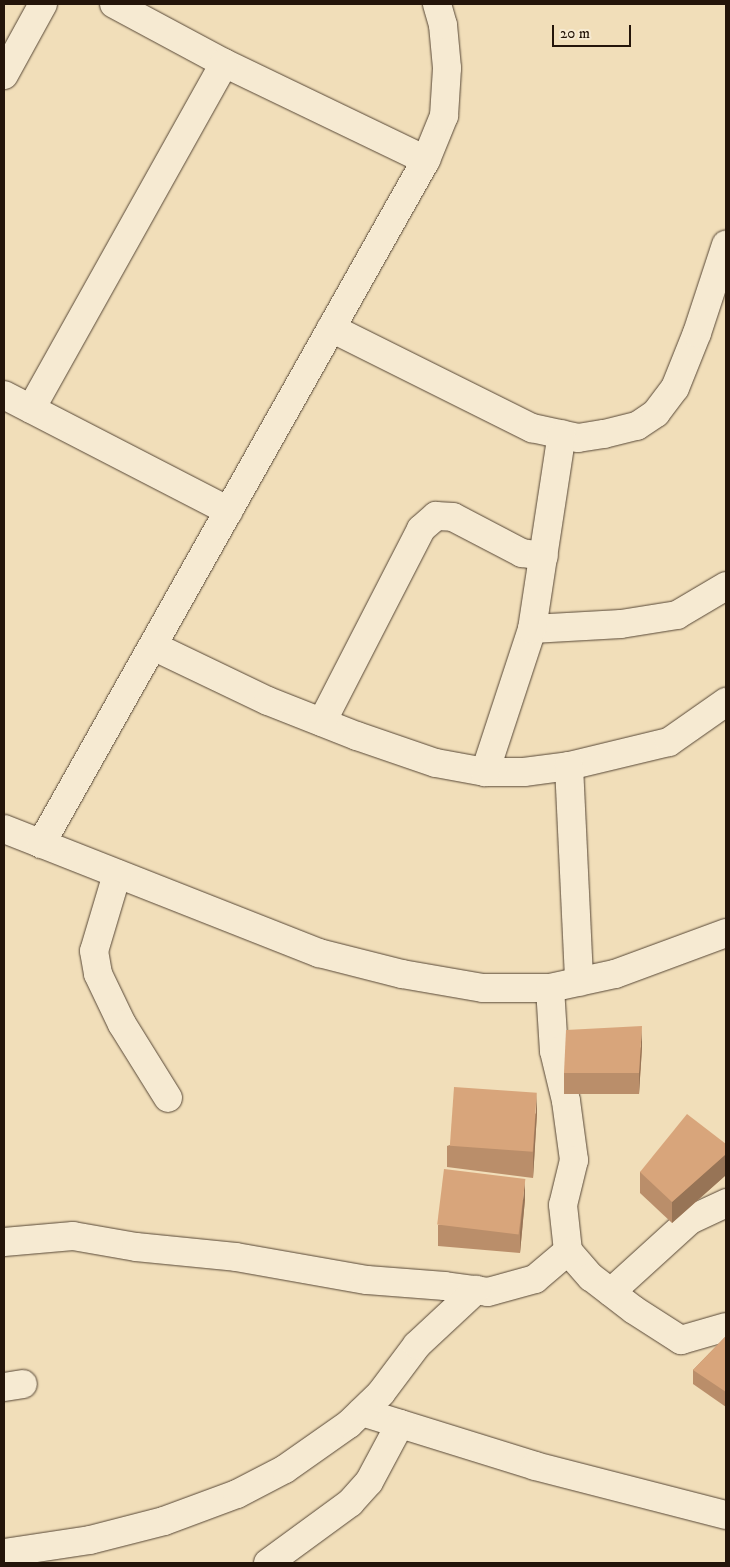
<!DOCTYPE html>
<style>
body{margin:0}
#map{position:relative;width:730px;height:1567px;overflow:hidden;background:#f1deb9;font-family:"IM FELL DW Pica",serif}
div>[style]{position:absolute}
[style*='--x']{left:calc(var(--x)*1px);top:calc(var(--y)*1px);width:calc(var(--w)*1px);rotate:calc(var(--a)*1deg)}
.roads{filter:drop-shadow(0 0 1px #574736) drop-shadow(0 0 1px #574736)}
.minor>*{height:28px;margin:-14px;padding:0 14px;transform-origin:14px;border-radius:14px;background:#f6ead2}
.wall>*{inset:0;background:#ba8e6a}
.shaded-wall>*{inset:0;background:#977456}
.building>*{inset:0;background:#d8a57b;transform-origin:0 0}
span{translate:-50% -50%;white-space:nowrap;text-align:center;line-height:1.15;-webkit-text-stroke:4px #f6ead2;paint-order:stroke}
.frame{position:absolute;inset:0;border:5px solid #24150a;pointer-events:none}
.scale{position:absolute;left:552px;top:25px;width:79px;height:22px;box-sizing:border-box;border:2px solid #24150a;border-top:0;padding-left:6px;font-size:15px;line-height:18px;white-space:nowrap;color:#24150a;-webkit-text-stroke:4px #f6ead2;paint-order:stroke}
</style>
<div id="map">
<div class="roads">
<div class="minor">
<div style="--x:114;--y:4;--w:125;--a:28.2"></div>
<div style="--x:224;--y:63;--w:224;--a:25.7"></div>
<div style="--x:4;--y:75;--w:81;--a:-61.2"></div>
<div style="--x:331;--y:328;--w:225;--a:26.5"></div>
<div style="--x:532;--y:428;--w:47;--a:12.3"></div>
<div style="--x:578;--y:438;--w:26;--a:-9"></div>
<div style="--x:604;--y:434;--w:34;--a:-14"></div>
<div style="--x:637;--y:426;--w:23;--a:-34"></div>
<div style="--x:656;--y:413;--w:31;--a:-53"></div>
<div style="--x:675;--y:388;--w:59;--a:-68.2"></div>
<div style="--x:697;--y:333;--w:93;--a:-71.8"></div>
<div style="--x:4;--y:395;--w:253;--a:27.3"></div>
<div style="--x:31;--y:409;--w:396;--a:-60.8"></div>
<div style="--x:532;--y:629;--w:89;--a:-3.2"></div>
<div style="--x:621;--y:624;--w:57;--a:-9.1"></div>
<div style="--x:677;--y:615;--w:57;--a:-30.6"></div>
<div style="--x:153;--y:646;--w:127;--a:25.6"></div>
<div style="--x:268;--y:701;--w:96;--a:21.5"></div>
<div style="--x:357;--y:736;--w:83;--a:18.9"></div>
<div style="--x:436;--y:763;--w:50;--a:10.4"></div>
<div style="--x:485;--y:772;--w:39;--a:0"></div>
<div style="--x:524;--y:772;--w:45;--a:-7.6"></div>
<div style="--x:569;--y:766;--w:103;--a:-13.5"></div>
<div style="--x:669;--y:742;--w:70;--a:-35.1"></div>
<div style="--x:322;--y:722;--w:217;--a:-62.8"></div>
<div style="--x:421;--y:529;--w:20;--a:-41"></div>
<div style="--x:436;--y:516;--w:17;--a:3"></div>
<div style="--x:453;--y:517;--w:78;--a:27.6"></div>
<div style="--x:522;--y:553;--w:22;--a:8"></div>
<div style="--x:569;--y:766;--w:216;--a:87.3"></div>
<div style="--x:485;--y:772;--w:151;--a:-71.8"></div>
<div style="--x:532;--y:629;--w:197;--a:-81.3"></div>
<div style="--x:4;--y:829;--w:339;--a:21.5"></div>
<div style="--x:319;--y:953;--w:86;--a:14.2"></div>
<div style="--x:402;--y:974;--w:82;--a:9.8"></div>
<div style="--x:483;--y:988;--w:67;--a:0"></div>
<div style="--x:550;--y:988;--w:66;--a:-12.2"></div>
<div style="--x:615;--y:974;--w:118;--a:-20.3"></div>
<div style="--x:41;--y:844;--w:785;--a:-60.63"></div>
<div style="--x:426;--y:160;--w:48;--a:-67.8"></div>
<div style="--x:444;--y:116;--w:48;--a:-86.4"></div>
<div style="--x:447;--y:68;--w:43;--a:-95.3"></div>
<div style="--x:443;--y:25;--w:22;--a:-106"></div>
<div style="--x:117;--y:874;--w:80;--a:106.6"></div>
<div style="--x:94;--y:951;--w:23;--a:80"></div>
<div style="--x:98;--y:974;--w:55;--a:64.4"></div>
<div style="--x:122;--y:1024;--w:87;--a:58.1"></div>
<div style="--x:550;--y:988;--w:63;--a:86.4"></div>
<div style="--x:554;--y:1051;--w:51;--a:76.5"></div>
<div style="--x:566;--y:1101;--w:60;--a:82.3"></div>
<div style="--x:574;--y:1160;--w:46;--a:103.7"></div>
<div style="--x:563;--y:1205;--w:46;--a:83.8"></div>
<div style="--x:568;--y:1251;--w:35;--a:49"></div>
<div style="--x:591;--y:1277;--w:54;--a:37.5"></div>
<div style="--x:634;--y:1310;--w:56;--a:32.6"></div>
<div style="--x:681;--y:1340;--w:47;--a:-16.1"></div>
<div style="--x:4;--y:1242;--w:69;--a:-5"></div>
<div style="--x:73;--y:1236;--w:64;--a:9.9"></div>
<div style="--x:136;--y:1247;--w:100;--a:5.7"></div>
<div style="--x:236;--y:1257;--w:133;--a:10"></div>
<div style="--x:367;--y:1280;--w:78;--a:4.4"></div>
<div style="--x:445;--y:1286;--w:43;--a:7.9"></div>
<div style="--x:488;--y:1292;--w:49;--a:-15.5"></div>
<div style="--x:535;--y:1279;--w:43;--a:-40.3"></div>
<div style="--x:611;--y:1292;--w:107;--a:-42.3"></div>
<div style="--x:690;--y:1220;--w:40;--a:-25"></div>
<div style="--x:4;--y:1387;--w:19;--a:-9"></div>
<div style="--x:362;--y:1412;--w:181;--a:17.3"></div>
<div style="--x:535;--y:1466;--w:197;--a:14.4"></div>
<div style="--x:4;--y:1553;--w:87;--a:-8.6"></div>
<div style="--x:90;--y:1540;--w:76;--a:-14.4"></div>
<div style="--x:164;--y:1521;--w:78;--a:-20.3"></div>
<div style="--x:237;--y:1494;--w:54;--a:-27.5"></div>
<div style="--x:285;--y:1469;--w:78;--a:-35.1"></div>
<div style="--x:349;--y:1424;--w:45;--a:-44.1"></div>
<div style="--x:381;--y:1393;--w:60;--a:-53.1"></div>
<div style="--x:417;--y:1345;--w:81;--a:-43"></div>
<div style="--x:268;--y:1563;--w:102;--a:-36.2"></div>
<div style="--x:350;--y:1503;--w:28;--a:-48"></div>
<div style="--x:369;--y:1482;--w:66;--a:-61.9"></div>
</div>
</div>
<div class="wall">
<div style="clip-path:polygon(642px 1047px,639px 1094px,564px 1094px,564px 1073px)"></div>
<div style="clip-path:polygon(537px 1113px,533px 1178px,447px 1167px,447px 1146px)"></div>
<div style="clip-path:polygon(726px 1144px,726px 1175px,672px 1223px,640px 1193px,640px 1172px)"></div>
<div style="clip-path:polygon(525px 1199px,520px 1253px,438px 1246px,438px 1225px)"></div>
<div style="clip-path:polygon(726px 1336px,726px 1407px,693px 1384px,693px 1370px)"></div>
</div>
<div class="shaded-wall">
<div style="clip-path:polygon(642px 1026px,642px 1047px,639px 1094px,639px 1073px)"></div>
<div style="clip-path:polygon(537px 1093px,537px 1113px,533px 1178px,533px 1157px)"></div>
<div style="clip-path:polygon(726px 1154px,726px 1175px,672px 1223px,672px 1202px)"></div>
<div style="clip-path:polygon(525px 1179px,525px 1199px,520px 1253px,520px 1233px)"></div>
</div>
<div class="building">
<div style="clip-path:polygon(642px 1026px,639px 1073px,564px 1073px,566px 1030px)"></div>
<div style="left:454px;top:1087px;width:83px;height:59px;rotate:4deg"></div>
<div style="clip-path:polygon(687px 1114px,726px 1144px,726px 1154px,672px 1202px,640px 1172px)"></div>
<div style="left:444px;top:1169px;width:82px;height:56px;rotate:7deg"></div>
<div style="clip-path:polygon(726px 1336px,726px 1392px,693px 1370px)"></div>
</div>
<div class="frame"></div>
<div class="scale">20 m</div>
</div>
